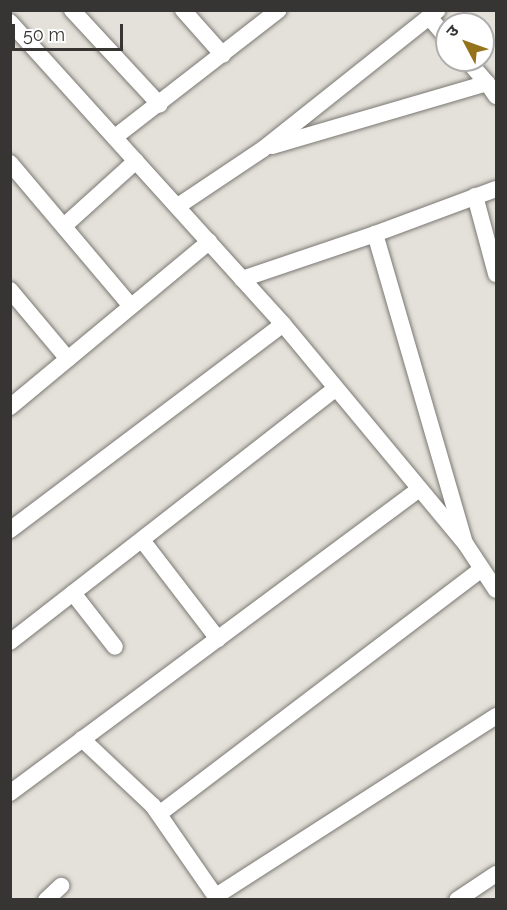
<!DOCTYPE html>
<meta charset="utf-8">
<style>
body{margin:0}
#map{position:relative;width:507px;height:910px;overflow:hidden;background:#e4e1da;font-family:Raleway,"Noto Sans Devanagari",sans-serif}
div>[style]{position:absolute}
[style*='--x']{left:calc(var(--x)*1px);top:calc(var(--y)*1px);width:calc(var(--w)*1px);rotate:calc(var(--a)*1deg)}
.roads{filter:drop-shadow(0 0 2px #7b7873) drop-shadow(0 0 2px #7b7873)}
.minor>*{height:16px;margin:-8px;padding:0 8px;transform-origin:8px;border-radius:8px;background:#fff}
span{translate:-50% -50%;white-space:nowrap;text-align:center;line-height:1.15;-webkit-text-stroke:5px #fff;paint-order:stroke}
.frame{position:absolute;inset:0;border:12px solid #363533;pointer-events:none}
.north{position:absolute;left:435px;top:12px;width:60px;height:60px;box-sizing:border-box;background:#fff;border:2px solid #afaead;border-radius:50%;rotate:311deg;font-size:16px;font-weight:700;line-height:24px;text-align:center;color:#363533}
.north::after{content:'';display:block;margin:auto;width:21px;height:27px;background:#95731b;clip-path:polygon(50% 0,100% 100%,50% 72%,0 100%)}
.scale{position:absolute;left:12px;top:24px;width:111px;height:27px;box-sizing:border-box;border:3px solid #363533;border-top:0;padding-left:8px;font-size:18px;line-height:21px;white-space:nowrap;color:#363533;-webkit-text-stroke:4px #fff;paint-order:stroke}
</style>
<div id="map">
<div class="roads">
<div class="minor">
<div style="--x:72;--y:10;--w:129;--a:47.2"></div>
<div style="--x:183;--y:10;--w:60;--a:48.4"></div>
<div style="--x:429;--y:17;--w:28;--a:49"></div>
<div style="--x:10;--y:22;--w:407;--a:47.9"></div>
<div style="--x:283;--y:324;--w:285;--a:50.3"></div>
<div style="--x:465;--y:543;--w:56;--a:56.6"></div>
<div style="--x:467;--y:60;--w:30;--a:49"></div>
<div style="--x:115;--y:137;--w:207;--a:-37.8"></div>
<div style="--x:272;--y:146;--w:224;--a:-16.3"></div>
<div style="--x:487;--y:83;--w:16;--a:55"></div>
<div style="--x:10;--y:163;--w:187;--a:49.8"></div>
<div style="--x:475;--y:196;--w:81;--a:74.9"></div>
<div style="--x:178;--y:206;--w:102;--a:-33.8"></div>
<div style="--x:263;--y:149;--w:223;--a:-38.5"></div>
<div style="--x:64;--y:226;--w:97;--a:-42.1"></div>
<div style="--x:242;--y:279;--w:140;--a:-18.7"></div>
<div style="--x:10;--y:290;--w:90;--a:50"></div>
<div style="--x:10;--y:407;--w:259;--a:-39.7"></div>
<div style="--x:10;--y:530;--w:342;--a:-37"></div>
<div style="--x:142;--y:540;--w:125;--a:52.5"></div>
<div style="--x:464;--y:540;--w:319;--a:-106.2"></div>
<div style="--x:375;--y:234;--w:129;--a:-20.4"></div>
<div style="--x:73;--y:593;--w:68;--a:52.1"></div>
<div style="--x:10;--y:642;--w:412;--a:-37.9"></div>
<div style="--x:82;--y:739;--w:98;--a:43.3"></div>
<div style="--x:153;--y:806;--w:114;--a:55.3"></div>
<div style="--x:10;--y:793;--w:508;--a:-36.6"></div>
<div style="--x:159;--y:814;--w:405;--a:-37.2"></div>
<div style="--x:216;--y:896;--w:333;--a:-32.7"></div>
<div style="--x:46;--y:900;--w:21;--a:-43"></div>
<div style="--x:457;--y:900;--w:47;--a:-33.7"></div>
</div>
</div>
<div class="frame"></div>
<div class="north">उ</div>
<div class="scale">50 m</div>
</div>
